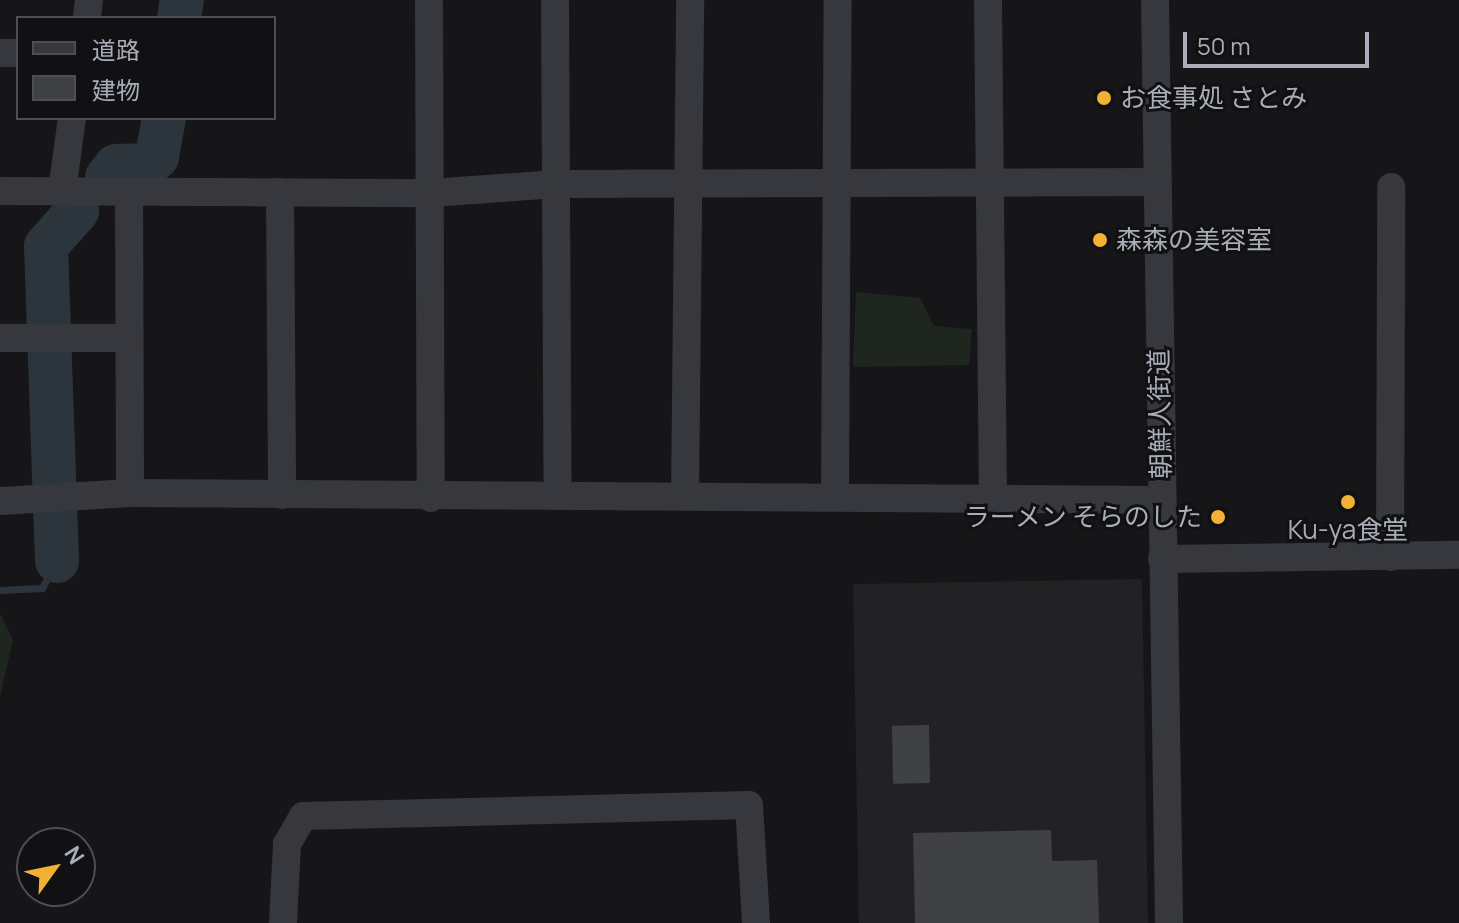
<!DOCTYPE html>
<meta charset="utf-8">
<style>
body{margin:0}
#map{position:relative;width:1459px;height:923px;overflow:hidden;background:#161618;font-family:Manrope,"Noto Sans JP",sans-serif}
div>[style]{position:absolute}
[style*='--x']{left:calc(var(--x)*1px);top:calc(var(--y)*1px);width:calc(var(--w)*1px);rotate:calc(var(--a)*1deg)}
.built>*{inset:0;background:#222225;transform-origin:0 0}
.green>*{inset:0;background:#1e261f}
.stream>*{height:7px;margin:-3.5px;padding:0 3.5px;transform-origin:3.5px;border-radius:3.5px;background:#2c353c}
.river>*{height:44px;margin:-22px;padding:0 22px;transform-origin:22px;border-radius:22px;background:#2c353c}
.building>*{inset:0;background:#404145;transform-origin:0 0}
.minor>*{height:28px;margin:-14px;padding:0 14px;transform-origin:14px;border-radius:14px;background:#37383d}
.dots>*{width:22px;height:22px;translate:-50% -50%;box-sizing:border-box;border:4px solid #111113;border-radius:50%}
span{translate:-50% -50%;white-space:nowrap;text-align:center;line-height:1.15;-webkit-text-stroke:6px #111113;paint-order:stroke}
.poi-label{font-size:26px;color:#a8adb8}
.left{translate:0 -50%;text-align:left}
.right{translate:-100% -50%;text-align:right}
.street-label{font-size:26px;color:#a8adb8}
.legend{position:absolute;left:16px;top:16px;width:260px;height:104px;box-sizing:border-box;background:#111113;border:2px solid #4d4f55;margin:0;padding:10px 14px;list-style:none;font-size:24px;color:#a8adb8}
.legend li{display:flex;align-items:center;gap:16px;height:40px}
.legend b{width:40px;border:2px solid #4d4f55}
.north{position:absolute;left:16px;top:827px;width:80px;height:80px;box-sizing:border-box;background:#111113;border:2px solid #4d4f55;border-radius:50%;rotate:57deg;font-size:22px;font-weight:700;line-height:32px;text-align:center;color:#a8adb8}
.north::after{content:'';display:block;margin:auto;width:28px;height:36px;background:#f2b134;clip-path:polygon(50% 0,100% 100%,50% 72%,0 100%)}
.scale{position:absolute;left:1183px;top:32px;width:186px;height:36px;box-sizing:border-box;border:4px solid #a8adb8;border-top:0;padding-left:10px;font-size:24px;line-height:28px;white-space:nowrap;color:#a8adb8;-webkit-text-stroke:6px #111113;paint-order:stroke}
</style>
<div id="map">
<div class="built">
<div style="left:1142px;top:579px;width:344px;height:289px;rotate:89deg"></div>
</div>
<div class="green">
<div style="clip-path:polygon(856px 292px,920px 298px,934px 326px,972px 329px,969px 365px,853px 367px)"></div>
<div style="clip-path:polygon(0 613px,13px 640px,0 697px)"></div>
</div>
<div class="stream">
<div style="--x:0;--y:590;--w:42;--a:-2.7"></div>
<div style="--x:42;--y:588;--w:31;--a:-61"></div>
</div>
<div class="river">
<div style="--x:179;--y:18;--w:18;--a:-81"></div>
<div style="--x:107;--y:177;--w:14;--a:-51"></div>
<div style="--x:116;--y:166;--w:32;--a:-2"></div>
<div style="--x:148;--y:165;--w:12;--a:-42"></div>
<div style="--x:157;--y:157;--w:40;--a:-80"></div>
<div style="--x:57;--y:561;--w:315;--a:-92"></div>
<div style="--x:46;--y:246;--w:47;--a:-48.5"></div>
</div>
<div class="building">
<div style="left:929px;top:725px;width:58px;height:37px;rotate:89deg"></div>
<div style="clip-path:polygon(1051px 830px,1052px 861px,1097px 860px,1099px 923px,915px 923px,913px 833px)"></div>
</div>
<div class="minor">
<div style="--x:429;--y:0;--w:498;--a:89.8"></div>
<div style="--x:555;--y:0;--w:494;--a:89.7"></div>
<div style="--x:988;--y:0;--w:502;--a:89.43"></div>
<div style="--x:1155;--y:0;--w:923;--a:89.13"></div>
<div style="--x:87;--y:18;--w:18;--a:-84"></div>
<div style="--x:0;--y:53;--w:18;--a:0"></div>
<div style="--x:0;--y:191;--w:430;--a:0.3"></div>
<div style="--x:430;--y:193;--w:128;--a:-4"></div>
<div style="--x:558;--y:184;--w:599;--a:-0.19"></div>
<div style="--x:62;--y:191;--w:74;--a:-82.2"></div>
<div style="--x:129;--y:192;--w:301;--a:89.8"></div>
<div style="--x:280;--y:192;--w:303;--a:89.6"></div>
<div style="--x:0;--y:338;--w:129;--a:0"></div>
<div style="--x:685;--y:496;--w:496;--a:-89.4"></div>
<div style="--x:835;--y:497;--w:497;--a:-89.7"></div>
<div style="--x:0;--y:501;--w:130;--a:-3.5"></div>
<div style="--x:130;--y:493;--w:1032;--a:0.39"></div>
<div style="--x:1390;--y:557;--w:370;--a:-89.8"></div>
<div style="--x:1162;--y:559;--w:297;--a:-0.8"></div>
<div style="--x:283;--y:923;--w:79;--a:-87.1"></div>
<div style="--x:287;--y:844;--w:32;--a:-60"></div>
<div style="--x:303;--y:816;--w:446;--a:-1.4"></div>
<div style="--x:749;--y:805;--w:118;--a:86.6"></div>
</div>
<div class="dots">
<div style="left:1104px;top:98px;background:#f2b134"></div>
<div style="left:1100px;top:240px;background:#f2b134"></div>
<div style="left:1348px;top:502px;background:#f2b134"></div>
<div style="left:1218px;top:517px;background:#f2b134"></div>
</div>
<div class="poi-label">
<span class="left" style="left:1120px;top:98px">お食事処 さとみ</span>
<span class="left" style="left:1116px;top:240px">森森の美容室</span>
<span class="right" style="left:1202px;top:517px">ラーメン そらのした</span>
<span style="left:1348px;top:530px">Ku-ya食堂</span>
</div>
<div class="street-label">
<span style="left:1160px;top:414px;rotate:-91deg">朝鮮人街道</span>
</div>
<ul class="legend">
<li><b style="height:10px;background:#37383d"></b>道路</li>
<li><b style="height:22px;background:#404145"></b>建物</li>
</ul>
<div class="north">N</div>
<div class="scale">50 m</div>
</div>
